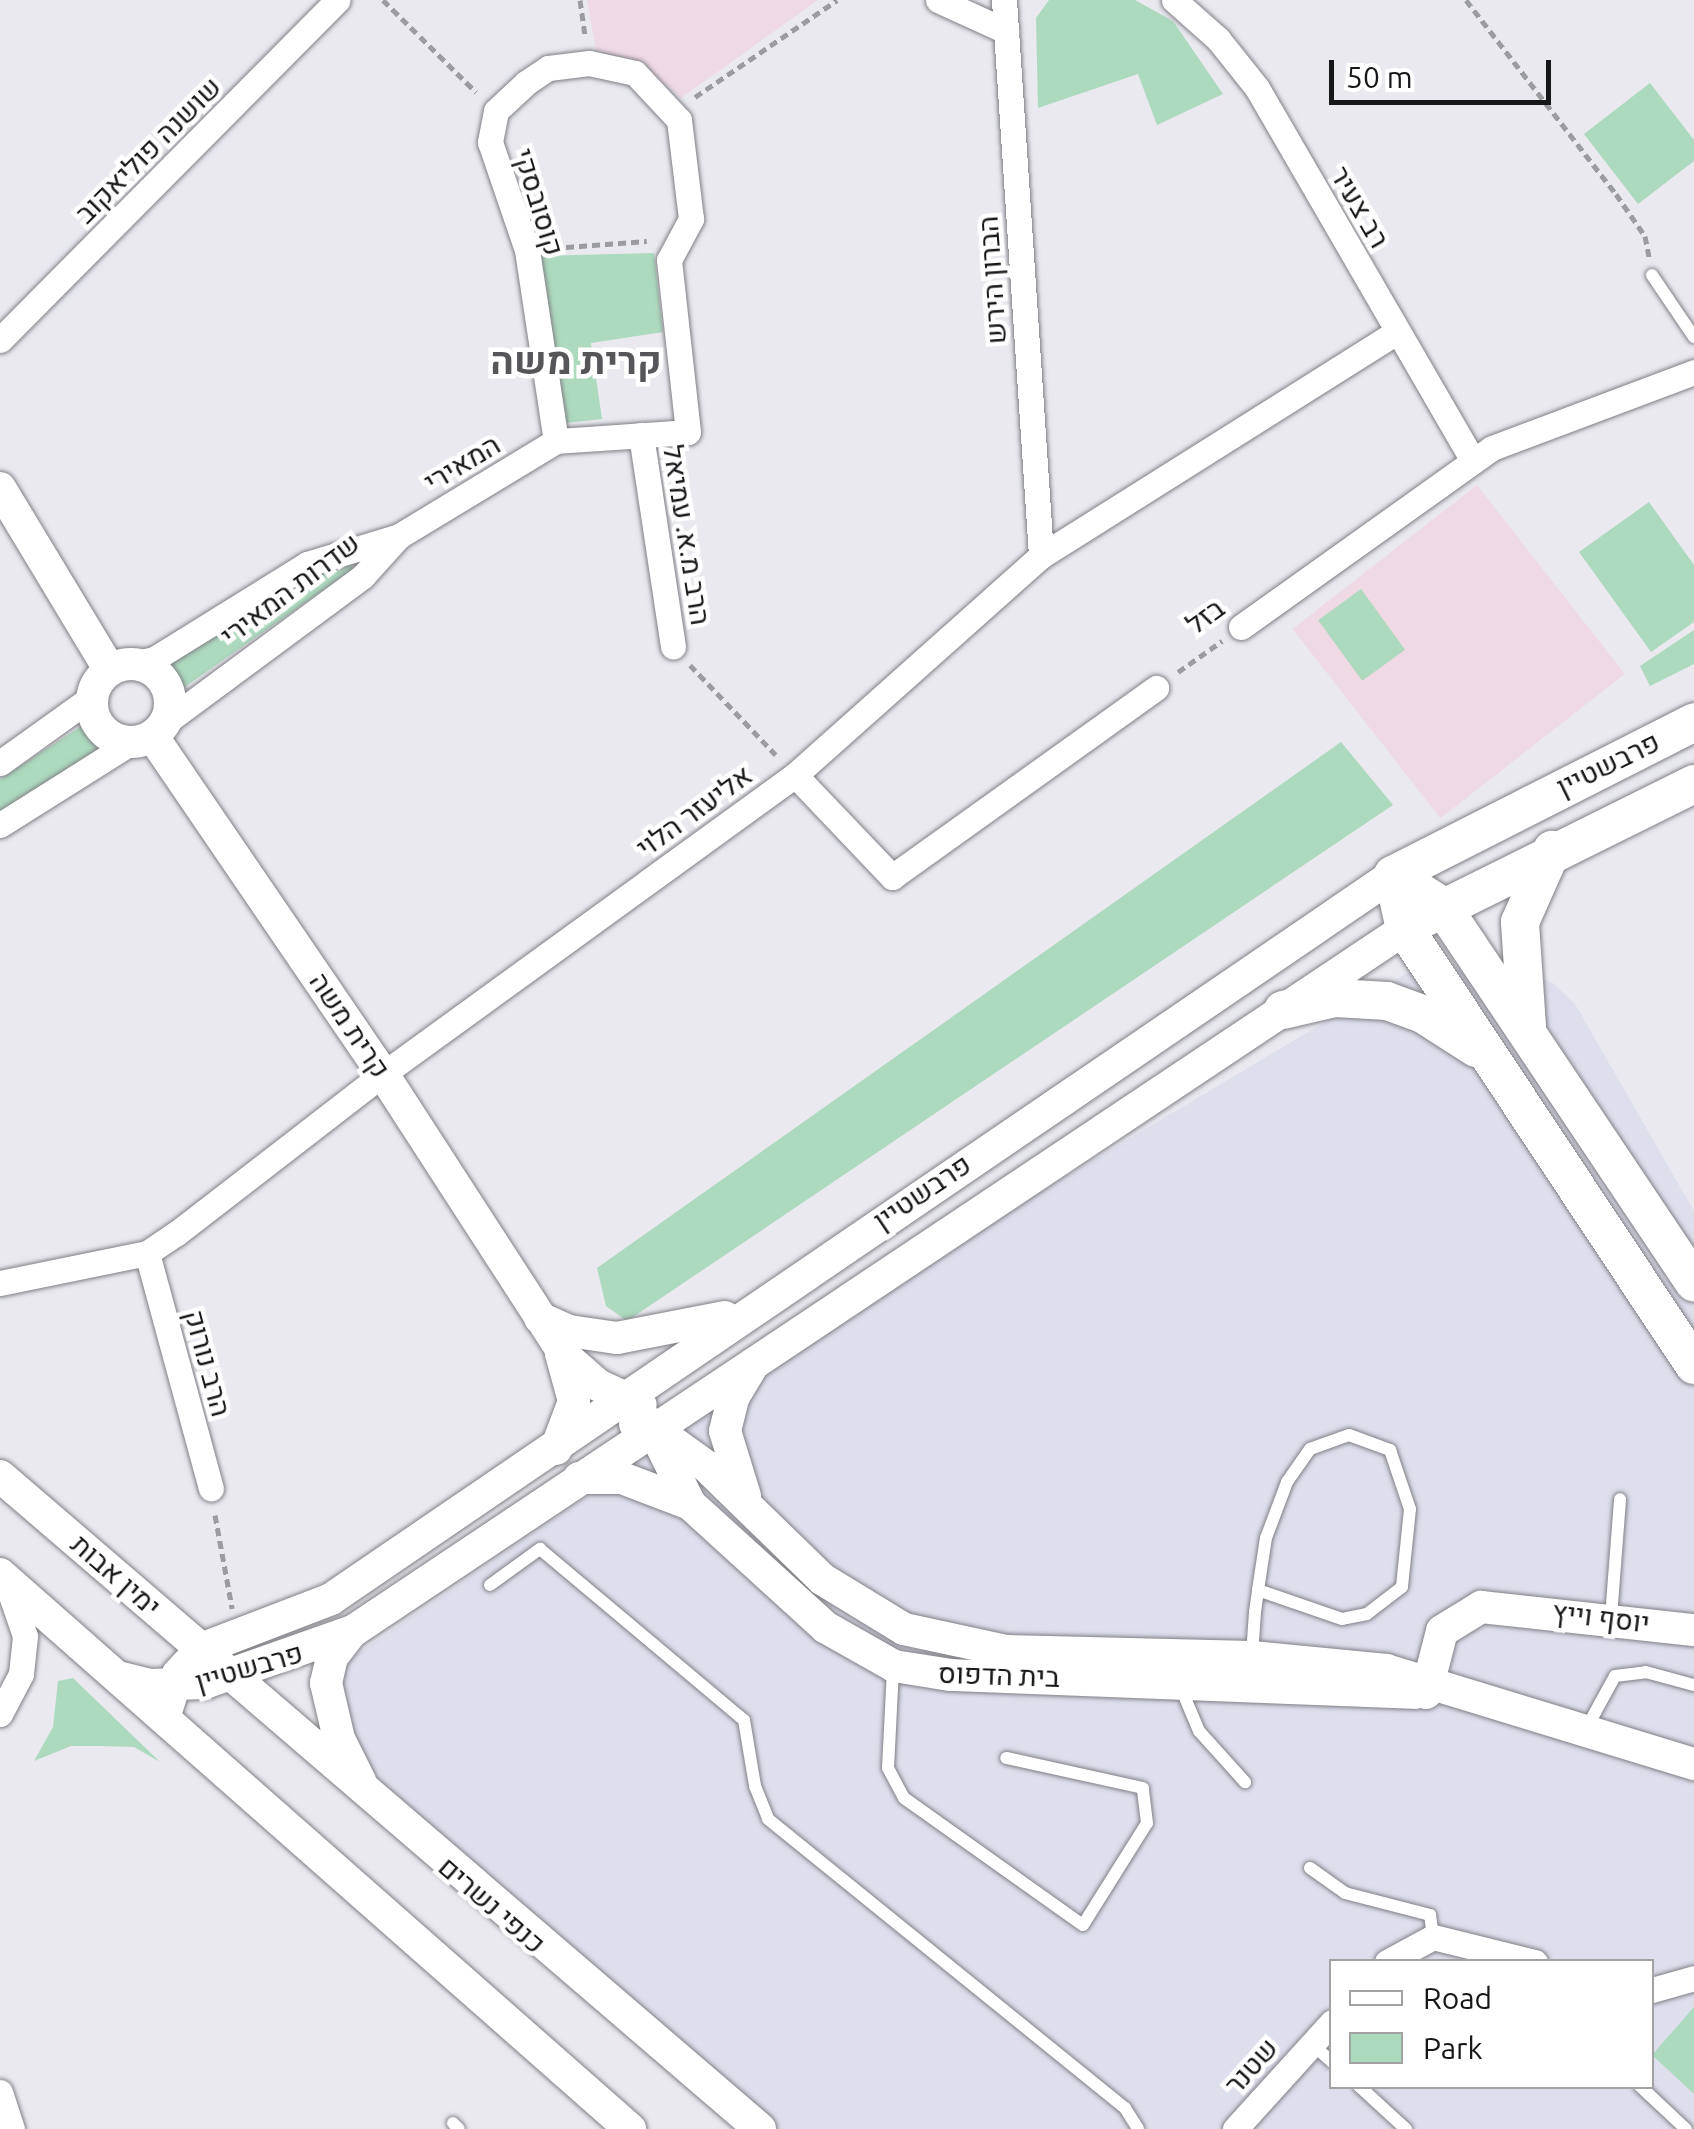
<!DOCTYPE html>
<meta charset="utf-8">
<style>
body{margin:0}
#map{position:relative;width:1694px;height:2129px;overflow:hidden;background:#e9e9ef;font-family:Ubuntu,Heebo,sans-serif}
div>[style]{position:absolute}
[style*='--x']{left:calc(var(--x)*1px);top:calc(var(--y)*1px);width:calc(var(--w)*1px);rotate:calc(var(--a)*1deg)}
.built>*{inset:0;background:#dedfec}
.education>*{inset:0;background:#efd9e5;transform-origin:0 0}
.green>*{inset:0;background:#add9be;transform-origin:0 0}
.path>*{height:5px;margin-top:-2.5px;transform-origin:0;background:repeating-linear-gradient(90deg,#9b9ca0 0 8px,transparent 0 13px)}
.roads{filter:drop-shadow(0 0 2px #7f7f85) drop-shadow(0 0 2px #7f7f85)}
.service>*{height:12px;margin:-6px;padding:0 6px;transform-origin:6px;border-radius:6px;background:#fff}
.minor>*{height:25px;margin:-12.5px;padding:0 12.5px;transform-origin:12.5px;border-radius:12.5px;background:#fff}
.tertiary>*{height:32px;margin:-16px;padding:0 16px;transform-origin:16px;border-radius:16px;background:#fff}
.tertiary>.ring{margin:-16px;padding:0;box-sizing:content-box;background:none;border:32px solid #fff;border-radius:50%}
.secondary>*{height:38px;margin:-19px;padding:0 19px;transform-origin:19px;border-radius:19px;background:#fff}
span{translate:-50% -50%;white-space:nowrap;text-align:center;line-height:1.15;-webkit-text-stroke:9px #fff;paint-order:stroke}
.street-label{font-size:28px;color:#161719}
.district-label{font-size:38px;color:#55555a;font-weight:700}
.legend{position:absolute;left:1329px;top:1959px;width:325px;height:130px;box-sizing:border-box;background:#fff;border:2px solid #a2a2a3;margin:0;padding:12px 18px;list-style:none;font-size:30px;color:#161719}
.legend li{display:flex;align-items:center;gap:20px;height:50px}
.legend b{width:50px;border:2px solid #a2a2a3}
.scale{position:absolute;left:1329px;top:60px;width:222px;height:45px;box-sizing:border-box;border:5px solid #161719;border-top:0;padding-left:12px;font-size:30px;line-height:35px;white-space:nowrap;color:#161719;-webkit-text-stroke:8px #fff;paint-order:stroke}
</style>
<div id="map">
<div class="built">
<div style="clip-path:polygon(evenodd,1414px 969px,1511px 969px,1553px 983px,1575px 1004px,1694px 1211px,1694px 2129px,739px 2129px,389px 1821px,326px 1675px,981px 1227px,1414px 969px,1332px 1962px,1652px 1962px,1652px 2086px,1332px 2086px,1332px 1962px)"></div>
</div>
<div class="education">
<div style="clip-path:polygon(587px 0,818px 0,681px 98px,641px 66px,596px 50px)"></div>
<div style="left:1477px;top:485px;width:240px;height:234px;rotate:52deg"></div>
</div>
<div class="green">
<div style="clip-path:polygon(1049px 0,1135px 0,1173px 21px,1223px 94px,1157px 125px,1138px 74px,1038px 108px,1036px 18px)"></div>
<div style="clip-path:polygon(1650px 83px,1694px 140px,1694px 161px,1638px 204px,1584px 134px)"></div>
<div style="clip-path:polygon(654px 253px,663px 332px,591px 343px,602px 419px,566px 423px,538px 256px)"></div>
<div style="clip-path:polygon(1649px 502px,1694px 565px,1694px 622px,1651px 652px,1579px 552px)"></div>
<div style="clip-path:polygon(351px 559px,353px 569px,179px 691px,166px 664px,307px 575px)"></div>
<div style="left:1361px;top:589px;width:75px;height:53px;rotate:54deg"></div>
<div style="clip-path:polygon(1694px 630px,1694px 664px,1650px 686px,1640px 666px)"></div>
<div style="clip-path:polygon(83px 725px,95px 742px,111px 748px,0 817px,0 779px)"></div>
<div style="clip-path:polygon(1341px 742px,1393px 805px,627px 1321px,606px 1306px,597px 1268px)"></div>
<div style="clip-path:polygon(73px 1678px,160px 1762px,134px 1747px,101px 1746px,71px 1746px,34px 1761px,53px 1727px,58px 1681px)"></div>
<div style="clip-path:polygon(1694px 2007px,1694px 2094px,1652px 2055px)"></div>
</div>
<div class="path">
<div style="--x:383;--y:0;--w:131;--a:44.7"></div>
<div style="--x:580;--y:0;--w:37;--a:82"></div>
<div style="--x:1466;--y:0;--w:245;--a:52.3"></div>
<div style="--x:1616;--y:194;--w:51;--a:55.4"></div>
<div style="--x:1645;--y:236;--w:21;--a:79"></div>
<div style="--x:695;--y:97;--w:172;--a:-34.3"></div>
<div style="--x:553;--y:248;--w:94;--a:-4.3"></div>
<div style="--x:690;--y:665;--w:124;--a:46.3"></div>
<div style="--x:1178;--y:672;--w:54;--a:-35.2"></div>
<div style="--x:215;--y:1515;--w:95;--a:79.6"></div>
</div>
<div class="roads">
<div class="service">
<div style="--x:1652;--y:275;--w:75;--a:55.9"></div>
<div style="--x:490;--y:1585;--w:62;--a:-35.8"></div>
<div style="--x:540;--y:1549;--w:266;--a:40"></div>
<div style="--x:744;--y:1720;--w:67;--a:80.5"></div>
<div style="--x:755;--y:1786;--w:35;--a:68"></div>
<div style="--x:768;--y:1819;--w:459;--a:39"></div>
<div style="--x:1125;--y:2108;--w:25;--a:58"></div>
<div style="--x:1611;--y:1617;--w:118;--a:-85.6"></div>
<div style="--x:1252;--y:1655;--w:43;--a:-86"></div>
<div style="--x:1255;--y:1612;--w:22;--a:-82"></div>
<div style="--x:1258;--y:1590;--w:53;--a:-81.3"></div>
<div style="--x:1266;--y:1538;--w:60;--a:-69.4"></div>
<div style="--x:1287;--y:1482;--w:40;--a:-55.1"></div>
<div style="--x:1310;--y:1449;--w:41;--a:-19.7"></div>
<div style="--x:1349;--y:1435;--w:44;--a:20.1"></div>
<div style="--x:1390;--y:1450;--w:62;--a:71.3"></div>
<div style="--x:1410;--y:1509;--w:78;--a:95.9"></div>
<div style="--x:1402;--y:1587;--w:44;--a:142.4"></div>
<div style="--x:1367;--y:1614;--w:25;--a:169"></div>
<div style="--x:1342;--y:1619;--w:89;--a:-161"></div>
<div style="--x:893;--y:1669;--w:99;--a:92.9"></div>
<div style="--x:888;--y:1768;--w:34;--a:62"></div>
<div style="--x:904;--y:1798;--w:219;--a:35.4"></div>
<div style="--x:1083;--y:1925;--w:120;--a:-57.9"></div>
<div style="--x:1147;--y:1823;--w:35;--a:-97"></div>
<div style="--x:1143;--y:1788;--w:140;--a:-167.6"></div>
<div style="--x:1180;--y:1686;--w:49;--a:67.1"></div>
<div style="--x:1199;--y:1731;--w:69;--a:48"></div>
<div style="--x:1586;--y:1729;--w:60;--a:-61.3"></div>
<div style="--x:1615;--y:1676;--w:31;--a:-7"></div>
<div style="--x:1646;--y:1672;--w:50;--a:15.2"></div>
<div style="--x:1310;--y:1868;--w:43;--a:35.5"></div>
<div style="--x:1345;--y:1893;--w:88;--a:14.5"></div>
<div style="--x:1430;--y:1915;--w:22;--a:82"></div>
<div style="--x:1312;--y:2044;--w:27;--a:42"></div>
<div style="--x:1359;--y:2086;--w:64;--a:42.5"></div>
<div style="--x:1640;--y:2086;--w:63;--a:43.1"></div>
<div style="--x:453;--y:2123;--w:8;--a:45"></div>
</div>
<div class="minor">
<div style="--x:938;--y:0;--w:75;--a:24.5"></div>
<div style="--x:1004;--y:0;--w:557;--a:86.19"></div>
<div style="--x:1174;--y:0;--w:59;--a:41.6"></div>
<div style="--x:1218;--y:39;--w:63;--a:51.5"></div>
<div style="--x:1257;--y:88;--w:431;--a:59.9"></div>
<div style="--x:0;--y:340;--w:479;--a:-45.2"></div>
<div style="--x:641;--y:435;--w:214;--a:81.4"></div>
<div style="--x:1241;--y:627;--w:308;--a:-35.5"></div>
<div style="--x:1492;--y:448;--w:216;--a:-20.6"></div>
<div style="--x:131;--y:664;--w:24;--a:-12"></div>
<div style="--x:154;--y:659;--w:180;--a:-31.8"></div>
<div style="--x:307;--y:564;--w:96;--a:-16.9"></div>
<div style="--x:166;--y:722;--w:245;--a:-36.5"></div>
<div style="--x:363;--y:576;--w:54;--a:-48"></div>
<div style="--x:399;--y:536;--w:184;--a:-31.2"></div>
<div style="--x:556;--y:441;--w:132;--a:-3.9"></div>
<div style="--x:688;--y:432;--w:173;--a:-96.3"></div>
<div style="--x:669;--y:260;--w:47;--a:-61.8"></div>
<div style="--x:691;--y:219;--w:100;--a:-96.9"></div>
<div style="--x:679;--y:120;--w:64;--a:-133.1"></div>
<div style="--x:635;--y:73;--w:47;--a:-167.7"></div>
<div style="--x:589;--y:63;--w:41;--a:173"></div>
<div style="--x:548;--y:68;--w:27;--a:146"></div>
<div style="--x:526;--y:83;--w:41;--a:137"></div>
<div style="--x:496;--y:111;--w:32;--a:101"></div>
<div style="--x:490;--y:142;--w:114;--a:71.1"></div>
<div style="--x:527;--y:250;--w:193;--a:81.4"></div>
<div style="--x:0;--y:763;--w:113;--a:-35.7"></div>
<div style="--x:795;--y:775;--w:141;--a:46.4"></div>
<div style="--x:892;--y:877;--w:325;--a:-35.6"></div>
<div style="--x:0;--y:825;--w:154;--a:-32.2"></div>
<div style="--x:147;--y:1253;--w:244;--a:74.8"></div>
<div style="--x:0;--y:1283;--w:150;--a:-11.5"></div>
<div style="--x:147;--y:1253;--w:36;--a:-34"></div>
<div style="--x:177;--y:1233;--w:260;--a:-37.7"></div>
<div style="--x:383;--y:1074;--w:509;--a:-35.97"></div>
<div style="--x:795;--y:775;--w:329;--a:-41.7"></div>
<div style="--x:1041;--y:556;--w:421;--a:-32.2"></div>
<div style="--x:0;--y:1714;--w:45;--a:-62.3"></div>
<div style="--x:21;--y:1674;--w:38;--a:-84"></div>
<div style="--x:25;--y:1636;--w:55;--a:-109.1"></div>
<div style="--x:1387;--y:1962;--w:52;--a:-28.5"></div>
<div style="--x:1433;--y:1937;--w:105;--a:13.8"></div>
<div style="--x:1652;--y:1990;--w:44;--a:-15.9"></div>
<div style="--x:0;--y:2092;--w:39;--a:72"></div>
<div style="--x:1235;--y:2129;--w:144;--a:-47.8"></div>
</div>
<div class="tertiary">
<div style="--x:0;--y:488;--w:213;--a:58.9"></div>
<div class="ring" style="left:92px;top:664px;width:46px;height:46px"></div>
<div style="--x:153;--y:737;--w:408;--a:55.7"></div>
<div style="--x:383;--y:1074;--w:337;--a:57.1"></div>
<div style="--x:566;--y:1357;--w:43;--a:41.2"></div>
<div style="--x:598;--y:1385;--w:47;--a:24.9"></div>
<div style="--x:540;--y:1318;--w:32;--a:24"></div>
<div style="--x:569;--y:1331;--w:49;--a:8.3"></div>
<div style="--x:617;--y:1338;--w:110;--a:-11"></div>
<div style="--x:650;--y:1423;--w:90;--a:63.7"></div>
<div style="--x:690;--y:1504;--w:183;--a:42.3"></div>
<div style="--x:825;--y:1627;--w:79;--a:29.5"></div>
<div style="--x:894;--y:1666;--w:58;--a:9"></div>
<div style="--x:951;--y:1675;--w:465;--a:2.2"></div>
<div style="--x:635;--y:1424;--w:30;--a:21"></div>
<div style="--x:663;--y:1435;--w:53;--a:35.8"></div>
<div style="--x:706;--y:1466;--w:162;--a:44.2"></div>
<div style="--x:822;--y:1579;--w:96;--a:31.4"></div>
<div style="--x:904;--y:1629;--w:104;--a:12.2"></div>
<div style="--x:1006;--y:1651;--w:246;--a:1.4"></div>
<div style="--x:1252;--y:1657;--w:135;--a:5.5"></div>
<div style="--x:1386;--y:1670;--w:322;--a:17"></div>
<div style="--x:556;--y:1449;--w:51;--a:-69.4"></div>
<div style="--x:574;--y:1401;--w:49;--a:-105.5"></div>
<div style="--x:0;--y:1476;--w:1002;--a:40.67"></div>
<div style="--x:579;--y:1478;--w:43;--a:0"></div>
<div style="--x:622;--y:1478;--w:73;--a:20.9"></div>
<div style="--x:745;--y:1496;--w:68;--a:-107.1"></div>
<div style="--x:725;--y:1431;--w:34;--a:-76"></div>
<div style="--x:733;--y:1398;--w:39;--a:-59"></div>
<div style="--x:0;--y:1574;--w:840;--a:41.38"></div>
<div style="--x:350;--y:1634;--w:29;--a:128"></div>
<div style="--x:332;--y:1657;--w:27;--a:103"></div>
<div style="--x:326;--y:1683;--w:57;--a:76.9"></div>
<div style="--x:339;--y:1739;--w:47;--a:63.4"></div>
<div style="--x:118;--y:1677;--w:33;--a:14"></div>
<div style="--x:150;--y:1685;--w:55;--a:-2.1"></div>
<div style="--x:205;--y:1683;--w:157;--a:-19.4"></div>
<div style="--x:353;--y:1631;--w:1265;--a:-33.72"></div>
<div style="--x:1426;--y:1693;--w:64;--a:-75.5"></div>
<div style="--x:1442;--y:1631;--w:46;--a:-31.6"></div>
<div style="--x:1481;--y:1607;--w:214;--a:6.2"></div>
<div style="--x:164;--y:1718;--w:46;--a:-72.3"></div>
<div style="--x:178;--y:1674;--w:34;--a:-47"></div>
<div style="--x:201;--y:1649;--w:139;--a:-21"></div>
<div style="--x:331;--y:1599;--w:1285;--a:-34.28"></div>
</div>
<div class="secondary">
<div style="--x:1393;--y:875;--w:55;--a:77.5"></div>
<div style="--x:1405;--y:929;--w:523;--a:56.46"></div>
<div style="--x:1393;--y:875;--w:58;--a:32.3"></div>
<div style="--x:1442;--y:906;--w:453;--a:56.2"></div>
<div style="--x:1393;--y:875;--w:338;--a:-26.9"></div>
<div style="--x:1420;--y:920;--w:306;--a:-26.4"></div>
<div style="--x:1283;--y:1010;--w:53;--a:-13"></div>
<div style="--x:1335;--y:998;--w:52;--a:3.3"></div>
<div style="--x:1387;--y:1001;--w:38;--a:20"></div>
<div style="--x:1423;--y:1014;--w:63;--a:32.7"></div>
<div style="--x:1527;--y:1026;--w:104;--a:-93.9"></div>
<div style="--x:1520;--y:922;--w:79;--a:-66"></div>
</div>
</div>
<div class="street-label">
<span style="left:148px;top:150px;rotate:-45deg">שושנה פוליאקוב</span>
<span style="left:539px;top:202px;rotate:73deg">קוסובסקי</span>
<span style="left:1360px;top:207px;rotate:60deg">רב צעיר</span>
<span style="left:992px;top:280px;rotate:-94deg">הברון הירש</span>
<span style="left:462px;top:463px;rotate:-31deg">המאירי</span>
<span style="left:687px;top:535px;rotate:81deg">הרב מ.א. עמיאל</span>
<span style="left:290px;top:589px;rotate:-37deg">שדרות המאירי</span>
<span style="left:1205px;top:616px;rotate:-36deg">בזל</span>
<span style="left:1608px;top:764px;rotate:-26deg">פרבשטיין</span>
<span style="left:694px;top:811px;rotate:-36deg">אליעזר הלוי</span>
<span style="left:350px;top:1025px;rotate:56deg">קרית משה</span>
<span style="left:922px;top:1192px;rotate:-34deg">פרבשטיין</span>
<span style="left:208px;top:1363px;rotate:75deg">הרב נורוק</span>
<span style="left:116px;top:1575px;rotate:41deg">ימין אבות</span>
<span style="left:1601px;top:1617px;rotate:7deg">יוסף וייץ</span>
<span style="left:249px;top:1667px;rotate:-16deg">פרבשטיין</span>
<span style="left:999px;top:1675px;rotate:2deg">בית הדפוס</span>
<span style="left:492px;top:1905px;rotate:41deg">כנפי נשרים</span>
<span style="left:1251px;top:2066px;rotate:-48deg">שטנר</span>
</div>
<div class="district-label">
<span style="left:576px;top:361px">קרית משה</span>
</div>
<ul class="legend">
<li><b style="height:12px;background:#fff"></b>Road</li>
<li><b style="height:28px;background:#add9be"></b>Park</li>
</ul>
<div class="scale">50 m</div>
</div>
